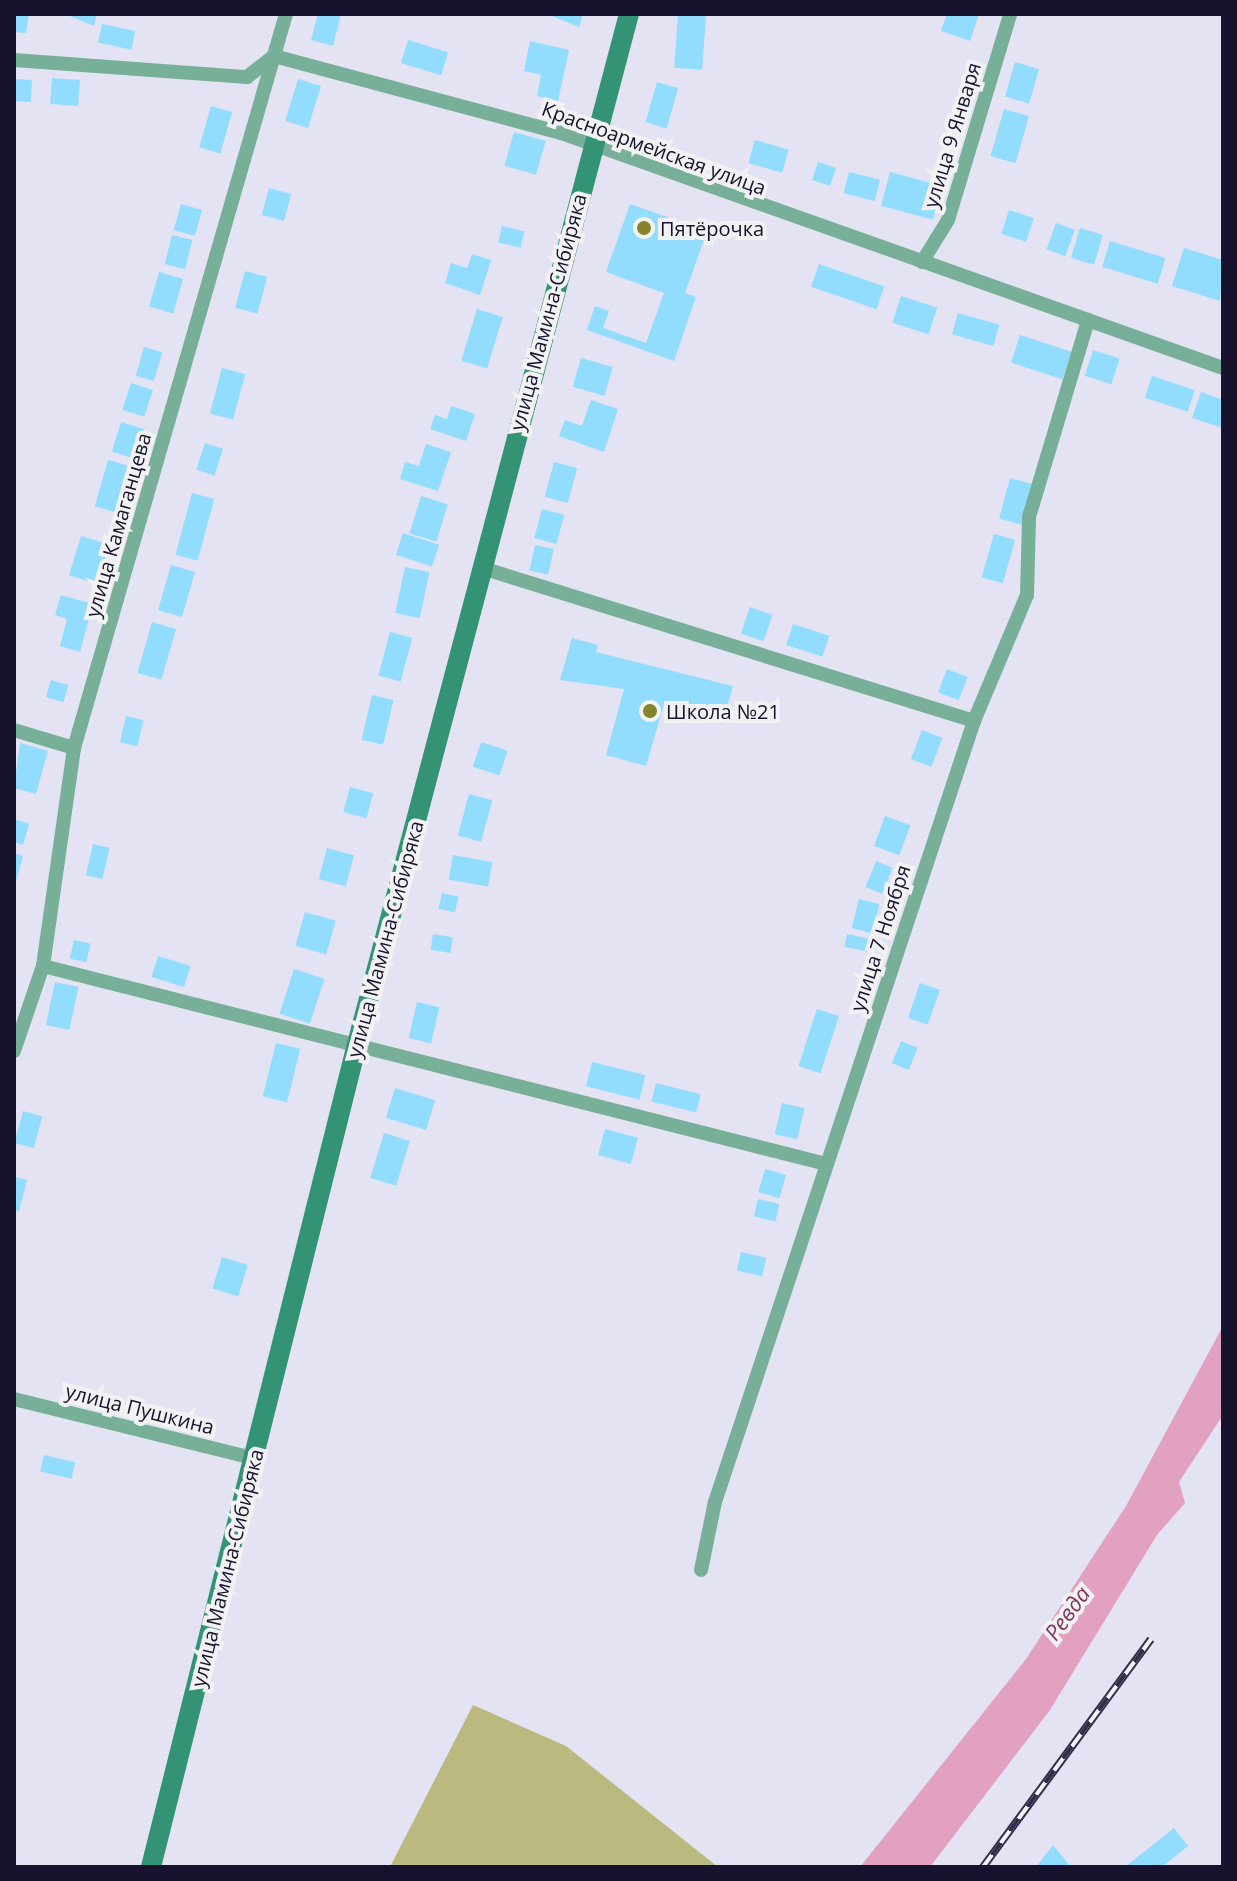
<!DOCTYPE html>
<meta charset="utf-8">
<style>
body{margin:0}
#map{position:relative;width:1237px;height:1881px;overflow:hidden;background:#e4e3f3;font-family:"Open Sans",sans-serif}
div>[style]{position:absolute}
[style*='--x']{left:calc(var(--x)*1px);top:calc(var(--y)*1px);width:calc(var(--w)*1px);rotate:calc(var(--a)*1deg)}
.green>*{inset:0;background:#b9b980}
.water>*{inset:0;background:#e2a1c1}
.building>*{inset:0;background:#92dcfe;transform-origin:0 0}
.street>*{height:14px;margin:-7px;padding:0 7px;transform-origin:7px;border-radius:7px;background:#77af99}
.secondary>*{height:20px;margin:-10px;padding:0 10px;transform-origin:10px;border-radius:10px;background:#359375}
.rail>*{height:8px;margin-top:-4px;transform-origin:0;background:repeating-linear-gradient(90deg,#f2f2f2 0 15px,#322e49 0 30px);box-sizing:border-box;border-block:2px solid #322e49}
.dots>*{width:22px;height:22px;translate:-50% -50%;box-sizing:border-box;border:4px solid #f2f2f2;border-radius:50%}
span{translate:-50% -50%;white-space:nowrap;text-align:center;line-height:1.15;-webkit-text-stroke:8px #f2f2f2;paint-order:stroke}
.street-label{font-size:20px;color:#17132f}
.poi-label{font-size:20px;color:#17132f}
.left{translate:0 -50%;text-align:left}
.water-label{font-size:22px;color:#81355f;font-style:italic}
.frame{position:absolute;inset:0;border:16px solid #17132f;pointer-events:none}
</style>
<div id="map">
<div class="green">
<div style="clip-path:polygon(473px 1705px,566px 1746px,718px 1867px,390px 1867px)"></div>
</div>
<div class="water">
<div style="clip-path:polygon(1223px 1326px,1223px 1415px,1179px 1482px,1185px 1503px,1157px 1535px,1050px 1710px,930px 1867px,860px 1867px,1026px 1659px,1126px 1506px)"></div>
</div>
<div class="building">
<div style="clip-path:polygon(14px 14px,29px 14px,26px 33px,14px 32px)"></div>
<div style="clip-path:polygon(65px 14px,97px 14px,94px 26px)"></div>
<div style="clip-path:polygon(318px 14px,341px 14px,333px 46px,311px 40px)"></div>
<div style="clip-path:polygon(547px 14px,583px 14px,579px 27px)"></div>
<div style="left:678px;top:14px;width:28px;height:54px;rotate:4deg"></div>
<div style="clip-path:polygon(947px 14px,979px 14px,970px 41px,941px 31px)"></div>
<div style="left:102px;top:24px;width:34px;height:19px;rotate:12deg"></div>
<div style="left:408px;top:40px;width:42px;height:24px;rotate:17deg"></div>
<div style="clip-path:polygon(530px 41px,569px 50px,558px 101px,537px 96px,541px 75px,524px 71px)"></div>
<div style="left:1015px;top:62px;width:25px;height:36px;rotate:16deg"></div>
<div style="left:52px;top:78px;width:28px;height:26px;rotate:4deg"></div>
<div style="left:14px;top:79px;width:18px;height:22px;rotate:3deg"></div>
<div style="left:298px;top:79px;width:24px;height:44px;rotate:17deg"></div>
<div style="left:657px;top:82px;width:22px;height:42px;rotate:16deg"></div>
<div style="left:211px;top:106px;width:22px;height:43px;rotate:16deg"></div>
<div style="left:1004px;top:109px;width:26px;height:49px;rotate:16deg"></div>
<div style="left:514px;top:132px;width:33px;height:35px;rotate:16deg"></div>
<div style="left:755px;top:140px;width:35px;height:24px;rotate:16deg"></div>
<div style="left:818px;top:162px;width:19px;height:19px;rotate:18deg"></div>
<div style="left:849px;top:172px;width:32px;height:22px;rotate:14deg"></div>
<div style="left:890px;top:172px;width:54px;height:35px;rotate:15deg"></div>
<div style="left:269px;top:188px;width:23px;height:28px;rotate:15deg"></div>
<div style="left:181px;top:204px;width:22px;height:27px;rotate:16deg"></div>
<div style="clip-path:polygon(630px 204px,707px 231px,685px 293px,696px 297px,674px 361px,587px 330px,595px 306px,609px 311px,603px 328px,646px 343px,664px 293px,606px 272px)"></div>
<div style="left:1009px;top:210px;width:26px;height:25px;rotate:18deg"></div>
<div style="left:1056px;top:223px;width:20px;height:28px;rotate:20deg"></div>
<div style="left:502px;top:226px;width:23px;height:17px;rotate:13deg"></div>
<div style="left:1080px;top:228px;width:24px;height:31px;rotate:17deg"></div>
<div style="left:172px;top:235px;width:21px;height:30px;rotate:14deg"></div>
<div style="left:1110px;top:241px;width:58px;height:27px;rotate:17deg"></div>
<div style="clip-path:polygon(1184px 248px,1223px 260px,1220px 301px,1172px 286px)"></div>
<div style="clip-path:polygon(472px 254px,491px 260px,480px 295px,445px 283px,451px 263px,467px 268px)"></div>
<div style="left:819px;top:264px;width:69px;height:24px;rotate:19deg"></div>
<div style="left:245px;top:271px;width:23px;height:38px;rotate:15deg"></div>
<div style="left:159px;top:272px;width:25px;height:36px;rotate:16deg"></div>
<div style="left:901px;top:296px;width:38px;height:28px;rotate:18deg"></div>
<div style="left:477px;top:309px;width:27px;height:54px;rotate:17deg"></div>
<div style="left:958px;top:313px;width:43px;height:22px;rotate:16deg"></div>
<div style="left:1020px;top:335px;width:54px;height:29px;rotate:18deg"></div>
<div style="left:144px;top:347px;width:19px;height:30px;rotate:16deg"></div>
<div style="left:1093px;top:350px;width:28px;height:27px;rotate:18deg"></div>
<div style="left:581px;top:358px;width:33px;height:30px;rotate:16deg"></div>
<div style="left:222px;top:368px;width:24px;height:47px;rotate:15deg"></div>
<div style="left:1152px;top:376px;width:45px;height:23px;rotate:18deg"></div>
<div style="left:131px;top:383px;width:23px;height:28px;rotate:18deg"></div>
<div style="clip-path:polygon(1201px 392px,1223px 400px,1223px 428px,1192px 418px)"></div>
<div style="clip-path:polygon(591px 400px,618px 409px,604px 452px,559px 436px,565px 420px,582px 426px)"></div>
<div style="clip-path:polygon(451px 406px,475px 414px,466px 441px,430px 429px,435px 415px,447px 419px)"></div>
<div style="left:121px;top:422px;width:24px;height:31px;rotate:17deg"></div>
<div style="left:205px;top:443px;width:19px;height:28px;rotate:18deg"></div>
<div style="clip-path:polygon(426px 444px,451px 452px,438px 491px,400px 479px,405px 462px,419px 466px)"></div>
<div style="left:108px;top:460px;width:29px;height:48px;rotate:16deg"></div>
<div style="left:554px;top:462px;width:24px;height:36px;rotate:15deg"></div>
<div style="left:1010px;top:478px;width:23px;height:42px;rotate:15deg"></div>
<div style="left:192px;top:493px;width:23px;height:64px;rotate:15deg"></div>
<div style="left:421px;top:496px;width:28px;height:39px;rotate:17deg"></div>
<div style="left:542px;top:509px;width:23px;height:30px;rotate:15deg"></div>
<div style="left:403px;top:533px;width:38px;height:23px;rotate:18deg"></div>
<div style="left:994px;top:534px;width:22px;height:45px;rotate:16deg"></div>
<div style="left:81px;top:536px;width:30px;height:41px;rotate:17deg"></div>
<div style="left:535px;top:545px;width:19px;height:26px;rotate:12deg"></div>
<div style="left:171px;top:565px;width:25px;height:47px;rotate:16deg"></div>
<div style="left:405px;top:567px;width:25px;height:47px;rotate:12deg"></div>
<div style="clip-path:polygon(61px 595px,93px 604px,80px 652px,60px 646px,67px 619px,55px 615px)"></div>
<div style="left:750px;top:607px;width:24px;height:28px;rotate:19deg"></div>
<div style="left:152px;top:622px;width:25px;height:53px;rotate:16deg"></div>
<div style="left:793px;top:624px;width:38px;height:22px;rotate:18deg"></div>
<div style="left:390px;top:632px;width:23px;height:45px;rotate:15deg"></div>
<div style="clip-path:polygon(572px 638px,598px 645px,596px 652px,733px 686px,722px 724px,665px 701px,646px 766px,606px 755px,624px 689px,560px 680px)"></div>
<div style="left:947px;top:669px;width:22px;height:25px;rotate:21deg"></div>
<div style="left:51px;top:680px;width:18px;height:18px;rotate:16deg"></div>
<div style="left:372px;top:695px;width:22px;height:46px;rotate:13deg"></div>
<div style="left:126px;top:716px;width:18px;height:27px;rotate:13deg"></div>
<div style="left:922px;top:730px;width:22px;height:31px;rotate:21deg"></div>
<div style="left:481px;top:742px;width:28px;height:26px;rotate:18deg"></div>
<div style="clip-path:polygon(20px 743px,48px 751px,36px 794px,14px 788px)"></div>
<div style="left:350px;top:787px;width:24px;height:26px;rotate:15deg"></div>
<div style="left:469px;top:794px;width:24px;height:43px;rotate:15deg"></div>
<div style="left:885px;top:816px;width:27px;height:32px;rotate:20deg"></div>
<div style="clip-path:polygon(14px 819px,29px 824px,23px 845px,14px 842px)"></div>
<div style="left:93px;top:844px;width:17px;height:32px;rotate:13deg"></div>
<div style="left:327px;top:848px;width:28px;height:32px;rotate:15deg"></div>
<div style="clip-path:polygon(14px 853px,23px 856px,15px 885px,14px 885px)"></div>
<div style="left:453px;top:855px;width:40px;height:25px;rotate:10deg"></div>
<div style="left:876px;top:861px;width:18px;height:28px;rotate:22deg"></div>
<div style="left:442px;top:893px;width:17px;height:16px;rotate:13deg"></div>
<div style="left:859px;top:899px;width:21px;height:30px;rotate:14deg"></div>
<div style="left:305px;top:912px;width:32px;height:35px;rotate:16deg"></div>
<div style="left:433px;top:934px;width:20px;height:16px;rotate:9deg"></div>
<div style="left:847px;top:934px;width:24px;height:13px;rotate:12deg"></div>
<div style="left:74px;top:940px;width:17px;height:19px;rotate:13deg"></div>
<div style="left:158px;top:956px;width:34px;height:22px;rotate:17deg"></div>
<div style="left:294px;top:969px;width:32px;height:47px;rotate:18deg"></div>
<div style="left:55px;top:982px;width:24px;height:44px;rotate:12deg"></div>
<div style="left:920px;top:983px;width:21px;height:37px;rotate:19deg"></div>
<div style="left:417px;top:1002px;width:23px;height:37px;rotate:13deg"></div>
<div style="left:817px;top:1009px;width:23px;height:60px;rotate:18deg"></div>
<div style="left:901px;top:1041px;width:18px;height:24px;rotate:22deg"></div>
<div style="left:276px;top:1043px;width:25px;height:55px;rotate:14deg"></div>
<div style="left:592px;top:1062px;width:55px;height:25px;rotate:14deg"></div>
<div style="left:656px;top:1083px;width:46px;height:19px;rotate:14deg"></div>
<div style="left:395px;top:1088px;width:42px;height:31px;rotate:17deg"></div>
<div style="left:782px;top:1103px;width:23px;height:32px;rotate:13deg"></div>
<div style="left:23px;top:1111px;width:20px;height:33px;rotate:15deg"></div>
<div style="left:605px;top:1129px;width:34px;height:27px;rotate:15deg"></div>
<div style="left:384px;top:1133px;width:27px;height:47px;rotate:17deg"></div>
<div style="left:765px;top:1169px;width:22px;height:24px;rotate:16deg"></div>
<div style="clip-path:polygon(14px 1177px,27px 1180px,19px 1211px,14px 1210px)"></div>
<div style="left:758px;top:1199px;width:22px;height:18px;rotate:13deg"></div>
<div style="left:741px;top:1252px;width:26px;height:19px;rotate:13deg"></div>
<div style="left:222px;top:1257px;width:27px;height:33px;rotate:17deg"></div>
<div style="left:44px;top:1455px;width:32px;height:17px;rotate:13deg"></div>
<div style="clip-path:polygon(1174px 1828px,1188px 1846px,1162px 1867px,1125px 1867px)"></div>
<div style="clip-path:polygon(1053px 1845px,1071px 1867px,1036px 1867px)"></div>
</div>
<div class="street">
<div style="--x:14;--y:60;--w:234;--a:4.2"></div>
<div style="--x:247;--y:77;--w:34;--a:-38"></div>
<div style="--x:274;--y:56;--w:297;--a:15"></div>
<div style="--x:561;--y:133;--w:702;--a:19.54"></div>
<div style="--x:922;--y:262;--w:49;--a:-58.2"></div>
<div style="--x:948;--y:220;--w:215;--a:-73.2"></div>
<div style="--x:482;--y:568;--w:515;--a:17.27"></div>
<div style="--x:14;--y:730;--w:63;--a:16.7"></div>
<div style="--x:43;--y:966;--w:808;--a:14.19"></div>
<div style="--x:14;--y:1051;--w:90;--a:-71.2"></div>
<div style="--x:43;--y:966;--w:220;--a:-81.9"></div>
<div style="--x:74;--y:748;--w:764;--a:-73.89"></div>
<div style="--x:14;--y:1399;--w:249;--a:13.9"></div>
<div style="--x:701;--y:1570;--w:69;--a:-78.4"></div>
<div style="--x:715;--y:1502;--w:823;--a:-71.65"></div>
<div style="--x:974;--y:721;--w:137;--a:-67.2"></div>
<div style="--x:1027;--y:595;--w:78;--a:-88.5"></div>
<div style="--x:1029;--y:517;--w:206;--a:-73.3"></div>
</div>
<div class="secondary">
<div style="--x:151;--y:1867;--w:848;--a:-75.95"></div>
<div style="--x:357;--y:1044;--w:1065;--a:-75.21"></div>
</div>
<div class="rail">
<div style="--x:983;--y:1867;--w:283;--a:-53.6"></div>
</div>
<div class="dots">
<div style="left:644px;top:228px;background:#85842d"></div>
<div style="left:650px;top:711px;background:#85842d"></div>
</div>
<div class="street-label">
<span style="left:952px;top:135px;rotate:-73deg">улица 9 Января</span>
<span style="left:654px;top:148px;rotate:20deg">Красноармейская улица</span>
<span style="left:548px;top:312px;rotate:-75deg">улица Мамина-Сибиряка</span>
<span style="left:118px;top:525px;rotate:-74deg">улица Камаганцева</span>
<span style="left:880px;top:938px;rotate:-72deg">улица 7 Ноября</span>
<span style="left:385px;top:939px;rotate:-75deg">улица Мамина-Сибиряка</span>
<span style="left:140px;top:1409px;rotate:14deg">улица Пушкина</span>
<span style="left:227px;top:1568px;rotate:-76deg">улица Мамина-Сибиряка</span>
</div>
<div class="poi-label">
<span class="left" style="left:660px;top:228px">Пятёрочка</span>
<span class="left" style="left:666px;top:711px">Школа №21</span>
</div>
<div class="water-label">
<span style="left:1067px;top:1613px;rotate:-54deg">Ревда</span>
</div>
<div class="frame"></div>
</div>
